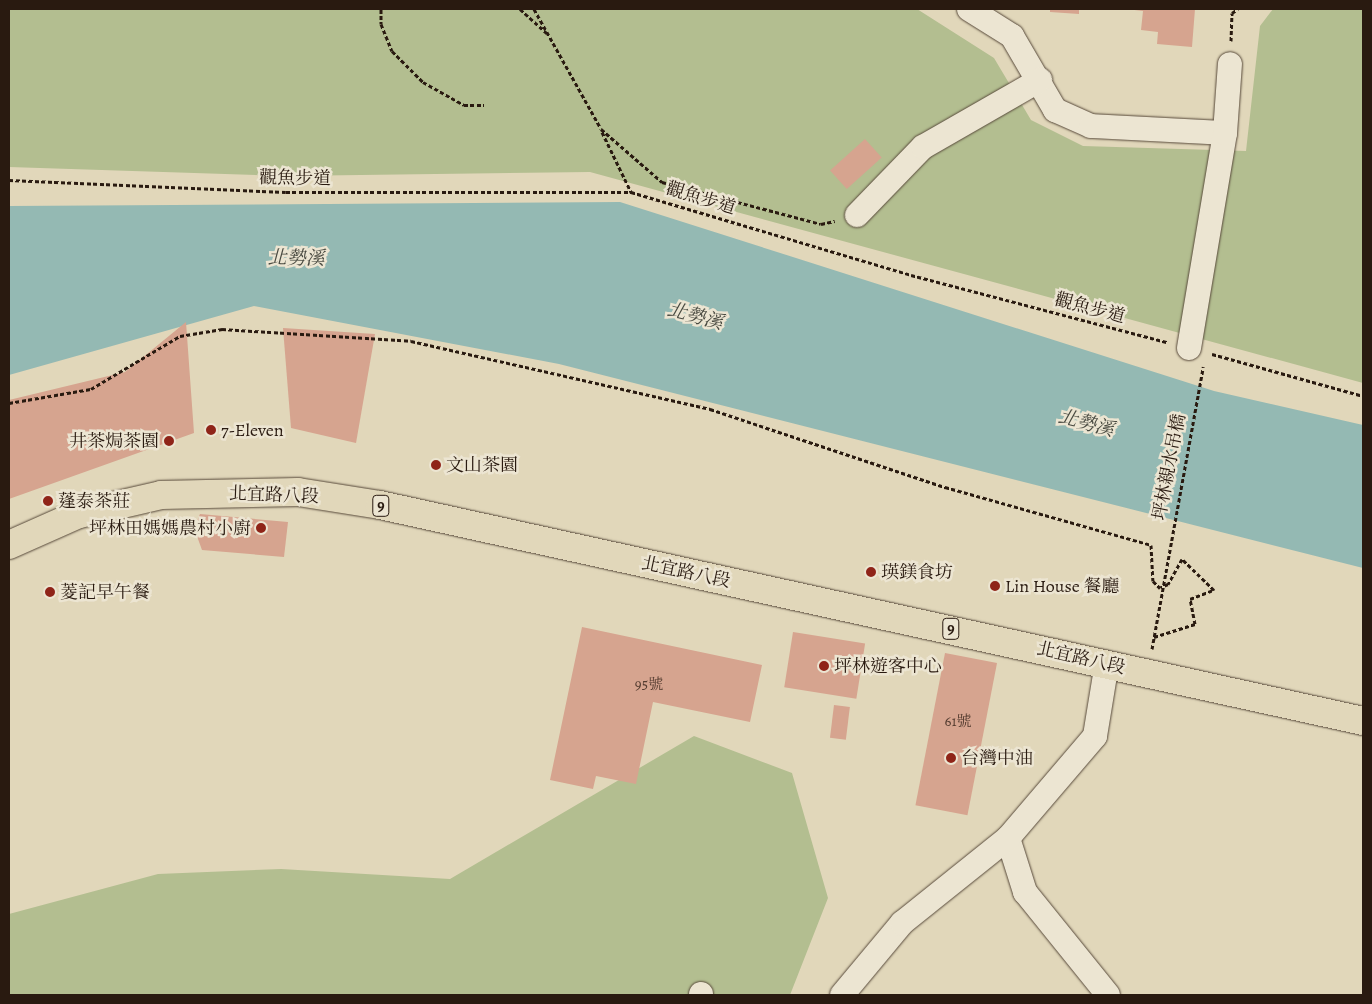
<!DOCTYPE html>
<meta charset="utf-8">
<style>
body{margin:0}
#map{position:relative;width:1372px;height:1004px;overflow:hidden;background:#e1d7ba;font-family:Alegreya,"Noto Serif TC",serif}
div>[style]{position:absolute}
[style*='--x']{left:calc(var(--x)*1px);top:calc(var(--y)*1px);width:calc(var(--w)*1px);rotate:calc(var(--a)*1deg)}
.green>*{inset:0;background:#b3be90}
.water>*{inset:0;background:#94b9b3}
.building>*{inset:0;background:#d6a48f;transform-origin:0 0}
.path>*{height:3px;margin-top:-1.5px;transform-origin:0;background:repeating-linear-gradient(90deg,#291a10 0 4px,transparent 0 6.5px)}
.roads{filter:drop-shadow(0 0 1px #57493a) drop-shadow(0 0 1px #57493a)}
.minor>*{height:24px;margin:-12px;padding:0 12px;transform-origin:12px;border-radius:12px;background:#ece5d2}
.major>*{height:28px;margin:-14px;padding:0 14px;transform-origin:14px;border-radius:14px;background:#e1d7ba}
.dots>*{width:14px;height:14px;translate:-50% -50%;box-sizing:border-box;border:2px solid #ece5d2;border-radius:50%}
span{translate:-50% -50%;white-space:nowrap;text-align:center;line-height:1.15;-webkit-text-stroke:5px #ece5d2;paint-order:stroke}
.number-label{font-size:15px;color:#543c30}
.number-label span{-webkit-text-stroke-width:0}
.shield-label span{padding:1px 4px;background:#ece5d2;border:1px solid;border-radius:4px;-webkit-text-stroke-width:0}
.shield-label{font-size:16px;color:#291a10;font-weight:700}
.street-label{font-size:18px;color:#291a10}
.poi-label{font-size:18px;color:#291a10}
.left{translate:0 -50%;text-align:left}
.right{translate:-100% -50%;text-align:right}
.water-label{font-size:19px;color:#494a41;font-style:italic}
.frame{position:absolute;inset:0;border:10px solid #291a10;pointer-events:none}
</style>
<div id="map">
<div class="green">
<div style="clip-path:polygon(9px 9px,917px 9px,994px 58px,1031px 120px,1083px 146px,1246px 151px,1260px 26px,1273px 9px,1363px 9px,1363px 383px,590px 172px,286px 176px,9px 167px)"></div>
<div style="clip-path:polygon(694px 736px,792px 773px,828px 898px,790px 995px,9px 995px,9px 914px,158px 874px,281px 869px,450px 879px)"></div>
</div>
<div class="water">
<div style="clip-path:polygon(620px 202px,1214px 391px,1363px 425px,1363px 568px,559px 364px,254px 306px,9px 375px,9px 206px)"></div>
</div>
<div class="building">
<div style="clip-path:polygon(1050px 9px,1079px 9px,1079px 14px,1050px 12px)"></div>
<div style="clip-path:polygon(1126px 9px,1195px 9px,1192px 47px,1157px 44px,1158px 32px,1141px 30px,1143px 11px)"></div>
<div style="left:865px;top:139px;width:25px;height:47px;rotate:48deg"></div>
<div style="clip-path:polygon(186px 322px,194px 433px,9px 499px,9px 400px,125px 372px)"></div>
<div style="clip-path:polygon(283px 328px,375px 334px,356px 443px,291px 428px)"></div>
<div style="clip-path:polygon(200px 514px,288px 522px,284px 557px,202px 550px,194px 528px)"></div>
<div style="clip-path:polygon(582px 627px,762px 665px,750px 722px,653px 702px,636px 784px,596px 776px,593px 789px,550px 780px)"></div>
<div style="left:793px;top:632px;width:73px;height:56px;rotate:9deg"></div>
<div style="left:945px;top:653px;width:53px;height:155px;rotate:11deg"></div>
<div style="left:834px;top:705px;width:16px;height:33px;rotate:7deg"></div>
</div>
<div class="path">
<div style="--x:381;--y:9;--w:15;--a:90"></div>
<div style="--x:381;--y:24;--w:29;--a:68"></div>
<div style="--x:392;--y:51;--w:44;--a:45"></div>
<div style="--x:423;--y:82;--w:47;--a:29.3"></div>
<div style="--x:464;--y:105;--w:20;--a:0"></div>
<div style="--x:520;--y:9;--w:36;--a:42"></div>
<div style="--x:534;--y:9;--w:137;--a:60.8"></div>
<div style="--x:601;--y:129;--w:81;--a:41"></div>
<div style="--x:662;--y:182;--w:164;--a:14.8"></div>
<div style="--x:821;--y:224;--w:14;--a:-12"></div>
<div style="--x:1231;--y:41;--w:28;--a:-88"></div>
<div style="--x:1232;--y:13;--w:7;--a:-34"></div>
<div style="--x:602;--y:132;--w:67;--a:64.2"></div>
<div style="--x:9;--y:180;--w:277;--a:2.5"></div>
<div style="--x:286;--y:192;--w:345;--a:0"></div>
<div style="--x:631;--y:192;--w:292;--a:16.5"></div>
<div style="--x:911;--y:275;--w:265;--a:14.7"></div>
<div style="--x:1212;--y:354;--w:157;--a:15.5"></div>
<div style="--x:9;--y:403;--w:83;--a:-9.7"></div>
<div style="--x:91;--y:389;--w:104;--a:-30.8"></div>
<div style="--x:180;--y:336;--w:43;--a:-9.5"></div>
<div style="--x:222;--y:329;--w:189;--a:3.6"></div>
<div style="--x:411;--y:341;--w:307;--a:12.8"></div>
<div style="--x:710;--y:409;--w:248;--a:18.4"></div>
<div style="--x:945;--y:487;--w:214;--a:15.7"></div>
<div style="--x:1151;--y:545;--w:36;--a:87"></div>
<div style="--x:1153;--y:581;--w:10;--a:45"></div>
<div style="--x:1154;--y:637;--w:43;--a:-17.6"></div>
<div style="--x:1195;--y:624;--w:25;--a:-101"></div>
<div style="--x:1190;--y:599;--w:26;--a:-21"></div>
<div style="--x:1214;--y:590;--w:45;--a:-135.9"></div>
<div style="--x:1182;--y:559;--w:29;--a:119"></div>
<div style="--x:1168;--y:584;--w:8;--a:157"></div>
<div style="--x:1152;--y:649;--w:287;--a:-79.7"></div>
</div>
<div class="roads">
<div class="minor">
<div style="--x:969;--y:9;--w:51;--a:32.1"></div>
<div style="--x:1012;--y:36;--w:86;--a:59.8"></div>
<div style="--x:1055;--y:110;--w:39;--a:24"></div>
<div style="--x:1091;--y:126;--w:134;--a:3"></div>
<div style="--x:857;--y:215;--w:95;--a:-45.9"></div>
<div style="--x:923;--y:147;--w:135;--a:-29.8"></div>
<div style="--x:1189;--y:348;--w:218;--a:-80.5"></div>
<div style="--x:1225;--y:133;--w:69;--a:-85.9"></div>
<div style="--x:1008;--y:838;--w:57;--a:72.5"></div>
<div style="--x:1025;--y:892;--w:132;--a:51.1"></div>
<div style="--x:701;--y:995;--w:1;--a:-90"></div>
<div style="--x:842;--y:995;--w:94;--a:-50.2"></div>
<div style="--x:902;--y:923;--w:136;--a:-38.7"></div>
<div style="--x:1008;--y:838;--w:134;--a:-49.5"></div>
<div style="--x:1095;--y:736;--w:74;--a:-80.7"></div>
</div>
<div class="major">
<div style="--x:9;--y:545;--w:77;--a:-23.9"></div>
<div style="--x:79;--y:514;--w:84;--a:-13"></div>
<div style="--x:161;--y:495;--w:137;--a:-1.3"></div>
<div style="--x:298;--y:492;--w:83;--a:9"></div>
<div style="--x:380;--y:505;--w:1006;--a:12.39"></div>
</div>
</div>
<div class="dots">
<div style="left:211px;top:430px;background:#8f2418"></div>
<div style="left:169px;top:441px;background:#8f2418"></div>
<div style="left:436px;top:465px;background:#8f2418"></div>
<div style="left:48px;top:501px;background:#8f2418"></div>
<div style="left:261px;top:528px;background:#8f2418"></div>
<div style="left:871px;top:572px;background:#8f2418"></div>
<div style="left:995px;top:586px;background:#8f2418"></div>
<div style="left:50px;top:592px;background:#8f2418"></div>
<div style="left:824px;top:666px;background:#8f2418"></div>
<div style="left:951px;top:758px;background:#8f2418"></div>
</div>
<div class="number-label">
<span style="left:649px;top:685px">95號</span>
<span style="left:958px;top:722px">61號</span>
</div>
<div class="shield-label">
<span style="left:381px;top:506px">9</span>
<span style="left:951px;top:629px">9</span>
</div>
<div class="street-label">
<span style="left:295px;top:178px;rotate:1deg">觀魚步道</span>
<span style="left:701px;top:198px;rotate:17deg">觀魚步道</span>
<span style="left:1090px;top:308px;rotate:15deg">觀魚步道</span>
<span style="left:1169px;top:467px;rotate:-79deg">坪林親水吊橋</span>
<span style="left:274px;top:495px;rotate:2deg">北宜路八段</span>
<span style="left:686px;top:572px;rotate:12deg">北宜路八段</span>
<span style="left:1081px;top:658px;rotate:13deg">北宜路八段</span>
</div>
<div class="poi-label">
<span class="left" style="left:221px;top:430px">7-Eleven</span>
<span class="right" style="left:159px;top:441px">井茶焗茶園</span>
<span class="left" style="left:446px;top:465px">文山茶園</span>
<span class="left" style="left:58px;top:501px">蓬泰茶莊</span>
<span class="right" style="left:251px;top:528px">坪林田媽媽農村小廚</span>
<span class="left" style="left:881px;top:572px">瑛鎂食坊</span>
<span class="left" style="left:1005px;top:586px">Lin House 餐廳</span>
<span class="left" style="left:60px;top:592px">菱記早午餐</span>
<span class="left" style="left:834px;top:666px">坪林遊客中心</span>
<span class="left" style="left:961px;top:758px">台灣中油</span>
</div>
<div class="water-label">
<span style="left:296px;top:259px;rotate:1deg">北勢溪</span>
<span style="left:695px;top:317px;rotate:15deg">北勢溪</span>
<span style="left:1086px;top:424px;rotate:15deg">北勢溪</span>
</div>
<div class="frame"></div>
</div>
